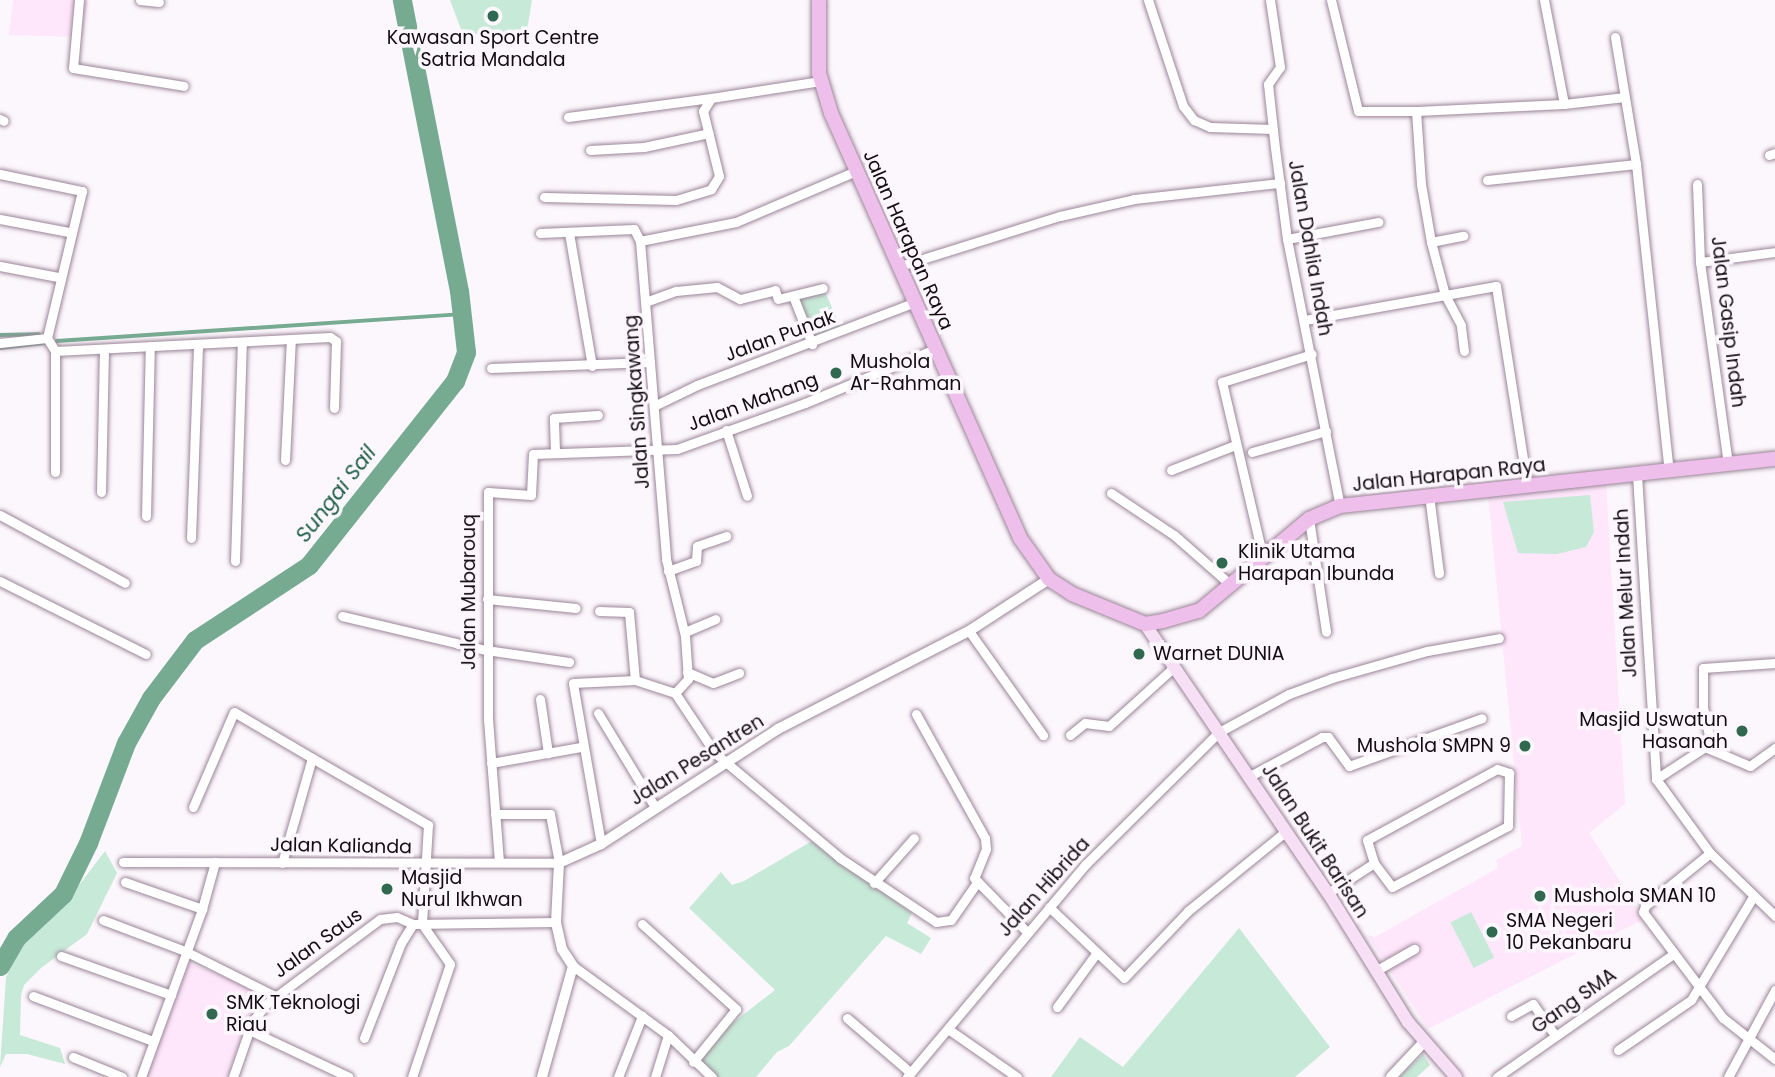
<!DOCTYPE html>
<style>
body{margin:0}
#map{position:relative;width:1775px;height:1077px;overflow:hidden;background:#fcf7fc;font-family:Poppins,sans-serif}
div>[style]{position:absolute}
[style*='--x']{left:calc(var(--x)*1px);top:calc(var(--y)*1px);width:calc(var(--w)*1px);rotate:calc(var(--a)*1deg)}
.built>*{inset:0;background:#fee6fb}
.green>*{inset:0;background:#c7e9d7;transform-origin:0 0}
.stream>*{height:3.5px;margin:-1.75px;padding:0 1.75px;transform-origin:1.75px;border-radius:1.75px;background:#76ab92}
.river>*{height:19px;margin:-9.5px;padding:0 9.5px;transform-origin:9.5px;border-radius:9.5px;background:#76ab92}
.roads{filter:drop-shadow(0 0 2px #9b8598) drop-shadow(0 0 2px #9b8598)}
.minor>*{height:9px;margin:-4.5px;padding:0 4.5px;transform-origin:4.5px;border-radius:4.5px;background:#fff}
.tertiary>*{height:10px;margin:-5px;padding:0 5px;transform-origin:5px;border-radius:5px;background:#fff}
.secondary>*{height:12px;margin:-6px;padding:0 6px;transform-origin:6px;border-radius:6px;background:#f7dff5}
.primary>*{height:14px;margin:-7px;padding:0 7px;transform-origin:7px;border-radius:7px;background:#efbfeb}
.dots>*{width:19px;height:19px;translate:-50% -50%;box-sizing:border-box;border:4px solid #fcf7fc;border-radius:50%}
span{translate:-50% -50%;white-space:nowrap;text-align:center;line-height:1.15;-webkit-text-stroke:7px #fcf7fc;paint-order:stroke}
.poi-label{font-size:19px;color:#130c12}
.left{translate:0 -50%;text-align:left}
.right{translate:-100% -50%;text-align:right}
.street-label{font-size:19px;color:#130c12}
.water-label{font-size:21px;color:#1f5f45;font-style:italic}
</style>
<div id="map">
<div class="built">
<div style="clip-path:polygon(13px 0,88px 0,83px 37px,9px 35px)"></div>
<div style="clip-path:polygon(1606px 482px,1625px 804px,1589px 833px,1644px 919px,1428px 1029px,1367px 935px,1375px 937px,1498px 868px,1496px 860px,1522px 846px,1488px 495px)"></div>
<div style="clip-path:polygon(186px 962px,269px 994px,244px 1031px,227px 1077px,147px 1077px)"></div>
</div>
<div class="green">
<div style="clip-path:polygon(450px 0,532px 0,525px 42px,462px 32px)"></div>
<div style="left:824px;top:289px;width:44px;height:27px;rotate:67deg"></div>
<div style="clip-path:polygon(1590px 495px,1594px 532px,1586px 547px,1557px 554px,1518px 553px,1503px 502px)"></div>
<div style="clip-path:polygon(812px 841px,912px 913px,907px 923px,931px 938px,921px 954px,886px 936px,789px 1046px,777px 1052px,756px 1077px,716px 1077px,697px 1062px,725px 1029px,775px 990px,689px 908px,721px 872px,732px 885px,744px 881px)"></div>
<div style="clip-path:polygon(105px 851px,117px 873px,87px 934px,41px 968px,24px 985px,21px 995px,20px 1035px,60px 1048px,65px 1064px,27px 1054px,6px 1054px,0 1067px,6px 977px,23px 944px,70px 897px)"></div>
<div style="left:1471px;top:912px;width:51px;height:23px;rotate:63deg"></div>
<div style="clip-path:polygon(1239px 928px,1330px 1047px,1295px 1077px,1051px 1077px,1080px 1037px,1123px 1067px)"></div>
<div style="clip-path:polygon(1423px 1054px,1430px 1065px,1417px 1077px,1399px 1077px)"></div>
</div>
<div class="stream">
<div style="--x:0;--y:335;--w:39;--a:-1"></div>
<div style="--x:57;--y:341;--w:405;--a:-3.8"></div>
<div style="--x:0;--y:348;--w:43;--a:-6.6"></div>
</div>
<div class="river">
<div style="--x:0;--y:966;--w:32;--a:-60"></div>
<div style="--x:16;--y:938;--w:64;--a:-43.1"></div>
<div style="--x:63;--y:894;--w:57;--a:-63.9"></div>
<div style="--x:88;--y:843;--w:107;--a:-69.2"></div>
<div style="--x:126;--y:743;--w:51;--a:-60.9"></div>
<div style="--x:151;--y:698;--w:73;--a:-52.8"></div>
<div style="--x:195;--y:640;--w:136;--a:-33.3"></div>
<div style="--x:309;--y:565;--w:235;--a:-51.6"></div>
<div style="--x:455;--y:381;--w:31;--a:-69"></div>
<div style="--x:466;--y:352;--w:61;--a:-96.5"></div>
<div style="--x:459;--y:291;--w:297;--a:-101.1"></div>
</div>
<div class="roads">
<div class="minor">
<div style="--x:79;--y:0;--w:68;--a:95"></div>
<div style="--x:73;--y:68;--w:112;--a:9.2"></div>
<div style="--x:140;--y:0;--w:19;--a:6"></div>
<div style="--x:1148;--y:0;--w:112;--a:71.7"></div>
<div style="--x:1183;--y:106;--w:18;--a:52"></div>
<div style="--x:1194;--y:120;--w:17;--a:24"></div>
<div style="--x:1210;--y:127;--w:63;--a:1.8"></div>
<div style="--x:1270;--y:0;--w:68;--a:81.5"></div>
<div style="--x:1280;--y:67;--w:21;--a:125"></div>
<div style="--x:1268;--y:84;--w:64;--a:83.8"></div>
<div style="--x:1275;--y:148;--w:92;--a:82.5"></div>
<div style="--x:1287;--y:239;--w:272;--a:78.8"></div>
<div style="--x:1331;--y:0;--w:114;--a:76.3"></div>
<div style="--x:1358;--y:111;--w:58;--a:0"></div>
<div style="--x:1544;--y:0;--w:106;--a:79.1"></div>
<div style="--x:1564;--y:104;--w:61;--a:-6.5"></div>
<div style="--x:1615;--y:37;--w:129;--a:80.6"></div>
<div style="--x:1636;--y:164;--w:309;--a:83.9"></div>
<div style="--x:568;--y:117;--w:144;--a:-7.6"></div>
<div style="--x:0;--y:119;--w:4;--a:27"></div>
<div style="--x:590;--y:150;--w:54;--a:-3.2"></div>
<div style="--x:644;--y:147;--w:66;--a:-12.2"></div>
<div style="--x:1769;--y:155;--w:6;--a:-18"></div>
<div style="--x:856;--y:171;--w:130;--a:157"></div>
<div style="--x:736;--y:222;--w:98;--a:168.8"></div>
<div style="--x:640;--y:241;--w:319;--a:85.3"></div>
<div style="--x:666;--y:559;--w:79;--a:76.1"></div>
<div style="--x:685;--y:636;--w:43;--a:86"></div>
<div style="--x:688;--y:679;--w:19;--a:133"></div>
<div style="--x:675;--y:693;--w:72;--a:56.3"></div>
<div style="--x:715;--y:753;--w:163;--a:40"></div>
<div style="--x:840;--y:858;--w:115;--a:33.7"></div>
<div style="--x:936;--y:922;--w:15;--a:-8"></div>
<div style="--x:951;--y:920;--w:47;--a:-55.3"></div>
<div style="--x:0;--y:174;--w:84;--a:11.7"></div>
<div style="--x:82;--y:191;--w:151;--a:103.4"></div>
<div style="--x:47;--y:338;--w:15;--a:58"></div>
<div style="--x:55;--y:351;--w:121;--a:90"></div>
<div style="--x:1487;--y:180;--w:150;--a:-6.1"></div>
<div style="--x:1697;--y:184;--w:78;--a:87.8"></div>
<div style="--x:1700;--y:262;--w:204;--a:82.1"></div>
<div style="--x:544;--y:197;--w:132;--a:1.3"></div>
<div style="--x:676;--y:200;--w:37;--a:-17"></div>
<div style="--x:711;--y:189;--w:15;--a:-58"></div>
<div style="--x:719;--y:176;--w:67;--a:-103.8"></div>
<div style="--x:703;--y:111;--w:15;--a:-58"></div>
<div style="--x:711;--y:98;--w:111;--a:-8.8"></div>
<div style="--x:0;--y:219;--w:70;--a:10.7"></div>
<div style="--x:540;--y:233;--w:94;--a:-2.4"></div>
<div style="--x:634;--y:229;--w:13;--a:63"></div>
<div style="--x:569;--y:233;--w:135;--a:80.2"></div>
<div style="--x:1287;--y:239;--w:93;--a:-10.6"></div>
<div style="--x:1431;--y:242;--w:33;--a:-11"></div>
<div style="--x:1700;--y:262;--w:76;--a:-7.6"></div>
<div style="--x:0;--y:266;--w:59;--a:10.7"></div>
<div style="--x:900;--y:266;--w:168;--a:-17.4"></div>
<div style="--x:1060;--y:216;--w:76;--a:-12.9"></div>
<div style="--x:1134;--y:199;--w:147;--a:-6.3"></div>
<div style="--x:793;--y:296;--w:52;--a:68.4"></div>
<div style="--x:648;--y:301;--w:30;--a:-20"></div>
<div style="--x:676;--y:291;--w:41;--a:-5.6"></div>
<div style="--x:717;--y:287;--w:26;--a:28"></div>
<div style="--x:740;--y:299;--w:36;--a:-14"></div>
<div style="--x:775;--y:290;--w:9;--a:72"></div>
<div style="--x:778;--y:299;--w:46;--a:-13.7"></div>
<div style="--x:1305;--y:320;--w:194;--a:-10.1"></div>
<div style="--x:1496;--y:286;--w:201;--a:81.1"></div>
<div style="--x:0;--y:343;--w:47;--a:-6.1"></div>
<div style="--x:55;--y:351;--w:275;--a:-2.9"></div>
<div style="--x:330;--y:337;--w:7;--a:34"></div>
<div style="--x:336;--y:341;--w:67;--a:91.7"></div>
<div style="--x:1464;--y:351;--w:26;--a:-97"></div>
<div style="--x:1461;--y:325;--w:34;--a:-118"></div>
<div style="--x:1445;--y:295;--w:55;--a:-104.8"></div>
<div style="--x:1431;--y:242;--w:59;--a:-99.8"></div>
<div style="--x:1421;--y:184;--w:73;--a:-93.9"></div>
<div style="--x:1416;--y:111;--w:148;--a:-2.7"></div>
<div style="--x:491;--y:368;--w:159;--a:-2.2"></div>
<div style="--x:656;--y:405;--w:46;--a:-26"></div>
<div style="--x:697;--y:385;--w:234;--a:-20.8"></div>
<div style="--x:726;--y:430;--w:69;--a:72.3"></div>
<div style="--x:555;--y:451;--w:33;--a:-92"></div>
<div style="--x:554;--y:418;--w:44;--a:-3.9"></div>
<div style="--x:1252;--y:452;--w:77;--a:-15.8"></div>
<div style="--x:285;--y:460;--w:121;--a:-87.2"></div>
<div style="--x:1171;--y:470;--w:69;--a:-21.3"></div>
<div style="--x:1637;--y:475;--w:305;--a:86.4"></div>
<div style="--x:1656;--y:779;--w:92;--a:53.9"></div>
<div style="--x:1710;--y:853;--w:91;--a:44.1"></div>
<div style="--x:101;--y:492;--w:142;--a:-88.8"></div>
<div style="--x:1111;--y:493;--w:76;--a:33.7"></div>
<div style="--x:1174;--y:535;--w:77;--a:41.3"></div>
<div style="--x:1429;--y:495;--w:79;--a:82.7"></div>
<div style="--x:0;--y:515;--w:142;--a:28.5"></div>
<div style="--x:146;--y:516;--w:170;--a:-88.7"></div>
<div style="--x:1309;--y:519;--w:114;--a:81.4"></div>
<div style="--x:191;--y:538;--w:192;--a:-87.9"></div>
<div style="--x:1263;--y:558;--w:181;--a:-103.1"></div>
<div style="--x:1222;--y:382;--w:94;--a:-17.3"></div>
<div style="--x:235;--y:561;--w:217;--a:-88.2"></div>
<div style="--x:668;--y:571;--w:30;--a:-20"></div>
<div style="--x:696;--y:561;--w:15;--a:-86"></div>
<div style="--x:697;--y:546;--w:31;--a:-19"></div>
<div style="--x:0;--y:581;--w:163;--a:26.6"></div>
<div style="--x:487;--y:599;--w:89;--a:5.8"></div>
<div style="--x:599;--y:611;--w:30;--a:2"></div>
<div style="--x:629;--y:612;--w:68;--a:85"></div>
<div style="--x:635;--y:680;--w:42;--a:18"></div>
<div style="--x:342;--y:616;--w:148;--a:13.3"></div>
<div style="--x:486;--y:650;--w:84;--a:8.2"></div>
<div style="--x:969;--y:631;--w:128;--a:54.6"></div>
<div style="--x:685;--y:632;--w:33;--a:-23"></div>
<div style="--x:687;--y:672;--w:28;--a:23"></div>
<div style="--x:713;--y:683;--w:28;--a:-21"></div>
<div style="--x:540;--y:699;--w:55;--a:81.6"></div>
<div style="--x:598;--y:713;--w:110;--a:58.8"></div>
<div style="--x:916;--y:714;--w:142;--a:60.9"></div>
<div style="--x:985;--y:838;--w:11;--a:85"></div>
<div style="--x:986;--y:849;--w:31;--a:112"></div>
<div style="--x:974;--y:878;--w:74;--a:45.5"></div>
<div style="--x:1070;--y:735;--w:19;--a:-39"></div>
<div style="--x:1085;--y:723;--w:24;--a:7"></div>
<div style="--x:1109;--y:726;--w:86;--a:-42.2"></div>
<div style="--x:1705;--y:747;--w:9;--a:-54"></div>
<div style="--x:1710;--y:740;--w:33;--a:-102"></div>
<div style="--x:1703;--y:708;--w:40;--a:-90"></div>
<div style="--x:1703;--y:668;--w:72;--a:-4"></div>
<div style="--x:312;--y:758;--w:134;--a:30"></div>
<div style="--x:428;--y:825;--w:99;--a:93.5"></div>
<div style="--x:422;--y:924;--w:49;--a:55"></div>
<div style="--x:450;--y:964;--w:119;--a:108.6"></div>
<div style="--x:491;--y:763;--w:91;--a:-10.1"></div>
<div style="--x:1497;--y:769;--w:13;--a:18"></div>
<div style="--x:1509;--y:773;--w:53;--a:91.1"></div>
<div style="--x:1508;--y:826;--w:131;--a:152.3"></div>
<div style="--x:1392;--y:887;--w:30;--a:-127"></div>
<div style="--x:1374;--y:863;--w:24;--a:-107"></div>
<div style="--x:1367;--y:840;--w:148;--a:-28.6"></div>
<div style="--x:1250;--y:776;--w:82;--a:-28.4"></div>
<div style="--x:1322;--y:737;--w:6;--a:0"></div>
<div style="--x:1328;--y:737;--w:36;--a:54"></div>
<div style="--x:1349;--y:766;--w:141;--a:-19.8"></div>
<div style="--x:1656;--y:779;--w:59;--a:-33.1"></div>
<div style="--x:1705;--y:747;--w:49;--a:22.9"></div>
<div style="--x:1750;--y:766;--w:31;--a:-36"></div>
<div style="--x:193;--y:807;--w:103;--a:-66.7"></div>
<div style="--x:234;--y:712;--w:91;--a:30.5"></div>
<div style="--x:312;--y:758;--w:109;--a:105.9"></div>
<div style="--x:601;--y:844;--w:163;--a:-99.9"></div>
<div style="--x:573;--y:683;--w:62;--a:-2.8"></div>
<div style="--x:1710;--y:853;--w:84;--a:140.8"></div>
<div style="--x:1645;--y:906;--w:6;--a:108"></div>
<div style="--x:1643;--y:912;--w:133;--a:53"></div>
<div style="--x:1723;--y:1018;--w:66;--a:38.3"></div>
<div style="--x:123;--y:862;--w:436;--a:0.1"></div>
<div style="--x:559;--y:863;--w:50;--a:-100.4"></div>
<div style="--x:550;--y:814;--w:55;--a:180"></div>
<div style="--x:499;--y:862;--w:142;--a:-94.4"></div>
<div style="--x:488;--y:720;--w:228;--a:-90"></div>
<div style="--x:488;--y:492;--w:43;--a:4"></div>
<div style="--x:531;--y:495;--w:41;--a:-87.2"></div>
<div style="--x:533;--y:454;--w:144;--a:-2"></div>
<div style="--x:677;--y:449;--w:136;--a:-19.8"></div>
<div style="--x:805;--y:403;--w:141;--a:-22.6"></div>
<div style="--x:125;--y:882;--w:82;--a:19.3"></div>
<div style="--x:874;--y:883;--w:60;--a:-48.4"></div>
<div style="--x:1328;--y:893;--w:55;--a:-33.1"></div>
<div style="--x:1049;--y:907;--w:103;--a:43.4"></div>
<div style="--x:1124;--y:978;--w:93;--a:-46.3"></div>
<div style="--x:1188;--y:911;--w:125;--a:-39.2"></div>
<div style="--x:103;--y:920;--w:88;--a:20.7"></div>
<div style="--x:185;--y:951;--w:101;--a:26.6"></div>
<div style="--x:642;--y:924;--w:127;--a:42.1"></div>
<div style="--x:736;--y:1009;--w:68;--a:129.1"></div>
<div style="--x:61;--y:956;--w:117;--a:19.5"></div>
<div style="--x:573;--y:966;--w:117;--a:36"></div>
<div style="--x:668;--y:1035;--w:61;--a:43.7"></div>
<div style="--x:1377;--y:970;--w:43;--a:-29.6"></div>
<div style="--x:33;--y:996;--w:128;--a:20.6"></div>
<div style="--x:1057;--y:1007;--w:64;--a:-53.8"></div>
<div style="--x:1511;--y:1016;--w:25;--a:-29"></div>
<div style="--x:1533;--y:1004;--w:38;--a:55"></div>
<div style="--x:847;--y:1018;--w:84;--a:40.7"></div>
<div style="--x:948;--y:1029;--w:84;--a:34.8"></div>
<div style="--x:249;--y:1030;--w:110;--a:25.2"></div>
<div style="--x:364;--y:1038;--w:102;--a:-68.7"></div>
<div style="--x:401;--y:943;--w:22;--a:-58"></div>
<div style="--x:1618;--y:1050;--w:88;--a:-34.4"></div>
<div style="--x:1691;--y:1000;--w:120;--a:-59"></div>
<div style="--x:73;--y:1057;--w:53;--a:22.2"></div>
<div style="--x:141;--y:1077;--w:179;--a:-70"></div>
<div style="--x:202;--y:909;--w:49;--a:-74.5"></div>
<div style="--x:233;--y:1077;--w:58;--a:-70.9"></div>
<div style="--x:252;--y:1022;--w:23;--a:-52"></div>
<div style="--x:266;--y:1004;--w:142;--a:-36.7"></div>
<div style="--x:380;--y:919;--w:17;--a:-7"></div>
<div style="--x:397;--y:917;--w:17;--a:24"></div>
<div style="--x:413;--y:924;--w:143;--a:-0.8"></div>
<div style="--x:618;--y:1077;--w:66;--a:-68.5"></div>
<div style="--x:655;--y:1077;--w:44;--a:-72.8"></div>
<div style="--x:907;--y:1077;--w:278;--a:-50"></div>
<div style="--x:1086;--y:864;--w:187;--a:-44.8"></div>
<div style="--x:1219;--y:732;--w:80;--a:-28.5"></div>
<div style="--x:1289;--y:694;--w:46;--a:-20.4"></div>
<div style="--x:1332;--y:678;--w:99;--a:-15.9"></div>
<div style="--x:1427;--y:651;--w:73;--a:-10.2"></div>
<div style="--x:1497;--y:1077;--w:213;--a:-34.9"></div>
<div style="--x:1728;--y:1077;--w:99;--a:-61.6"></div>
</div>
<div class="tertiary">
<div style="--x:542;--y:1077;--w:115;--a:-74.4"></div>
<div style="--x:573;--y:966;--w:20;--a:-123"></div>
<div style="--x:562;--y:949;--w:28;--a:-103"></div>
<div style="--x:556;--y:922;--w:59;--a:-87.1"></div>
<div style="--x:559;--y:863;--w:46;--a:-24.3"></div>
<div style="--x:601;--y:844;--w:211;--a:-33"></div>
<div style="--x:778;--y:729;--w:215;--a:-27.2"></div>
<div style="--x:969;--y:631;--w:95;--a:-33"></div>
<div style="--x:1391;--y:1077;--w:47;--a:-46.7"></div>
</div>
<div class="secondary">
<div style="--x:1145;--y:624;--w:325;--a:55.8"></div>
<div style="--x:1328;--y:893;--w:152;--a:58.2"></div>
<div style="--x:1408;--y:1022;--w:73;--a:48.9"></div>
</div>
<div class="primary">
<div style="--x:819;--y:0;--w:73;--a:90"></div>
<div style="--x:819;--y:73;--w:42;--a:73.3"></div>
<div style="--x:831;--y:113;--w:465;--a:66"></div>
<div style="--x:1020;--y:538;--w:50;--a:54.7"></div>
<div style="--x:1049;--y:579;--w:27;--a:33"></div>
<div style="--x:1072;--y:594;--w:79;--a:22.3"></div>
<div style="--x:1145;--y:624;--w:18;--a:-9"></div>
<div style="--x:1163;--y:621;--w:37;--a:-16"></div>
<div style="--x:1199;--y:611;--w:143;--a:-39.9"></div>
<div style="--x:1309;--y:519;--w:34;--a:-23"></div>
<div style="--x:1340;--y:506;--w:438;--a:-6.2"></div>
</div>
</div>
<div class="dots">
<div style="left:493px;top:16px;background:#306850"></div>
<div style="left:836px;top:373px;background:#306850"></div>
<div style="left:1222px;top:563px;background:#306850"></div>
<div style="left:1139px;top:654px;background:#306850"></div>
<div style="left:1742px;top:731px;background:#306850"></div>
<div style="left:1525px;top:746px;background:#306850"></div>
<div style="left:387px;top:889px;background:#306850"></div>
<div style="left:1540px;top:896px;background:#306850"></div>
<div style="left:1492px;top:932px;background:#306850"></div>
<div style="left:212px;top:1014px;background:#306850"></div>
</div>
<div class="poi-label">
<span style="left:493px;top:49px">Kawasan Sport Centre<br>Satria Mandala</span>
<span class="left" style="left:850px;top:373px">Mushola<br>Ar-Rahman</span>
<span class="left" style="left:1238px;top:563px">Klinik Utama<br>Harapan Ibunda</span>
<span class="left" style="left:1153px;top:654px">Warnet DUNIA</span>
<span class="right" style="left:1728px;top:731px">Masjid Uswatun<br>Hasanah</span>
<span class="right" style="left:1511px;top:746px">Mushola SMPN 9</span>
<span class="left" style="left:401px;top:889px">Masjid<br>Nurul Ikhwan</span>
<span class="left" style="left:1554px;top:896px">Mushola SMAN 10</span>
<span class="left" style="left:1506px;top:932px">SMA Negeri<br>10 Pekanbaru</span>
<span class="left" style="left:226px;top:1014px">SMK Teknologi<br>Riau</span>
</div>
<div class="street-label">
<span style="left:908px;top:240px;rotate:66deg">Jalan Harapan Raya</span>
<span style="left:1310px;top:248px;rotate:80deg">Jalan Dahlia Indah</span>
<span style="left:1728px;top:322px;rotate:83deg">Jalan Gasip Indah</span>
<span style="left:780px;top:336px;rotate:-20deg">Jalan Punak</span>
<span style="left:637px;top:402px;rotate:-94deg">Jalan Singkawang</span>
<span style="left:753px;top:402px;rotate:-20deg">Jalan Mahang</span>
<span style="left:1449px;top:475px;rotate:-6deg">Jalan Harapan Raya</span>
<span style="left:469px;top:592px;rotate:-90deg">Jalan Mubarouq</span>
<span style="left:1626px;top:593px;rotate:-93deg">Jalan Melur Indah</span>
<span style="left:697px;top:760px;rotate:-32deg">Jalan Pesantren</span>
<span style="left:1315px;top:841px;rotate:57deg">Jalan Bukit Barisan</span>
<span style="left:341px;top:846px;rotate:1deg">Jalan Kalianda</span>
<span style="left:1044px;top:887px;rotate:-48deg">Jalan Hibrida</span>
<span style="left:318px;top:943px;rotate:-36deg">Jalan Saus</span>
<span style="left:1574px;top:1001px;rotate:-35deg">Gang SMA</span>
</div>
<div class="water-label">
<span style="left:336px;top:494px;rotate:-52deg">Sungai Sail</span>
</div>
</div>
